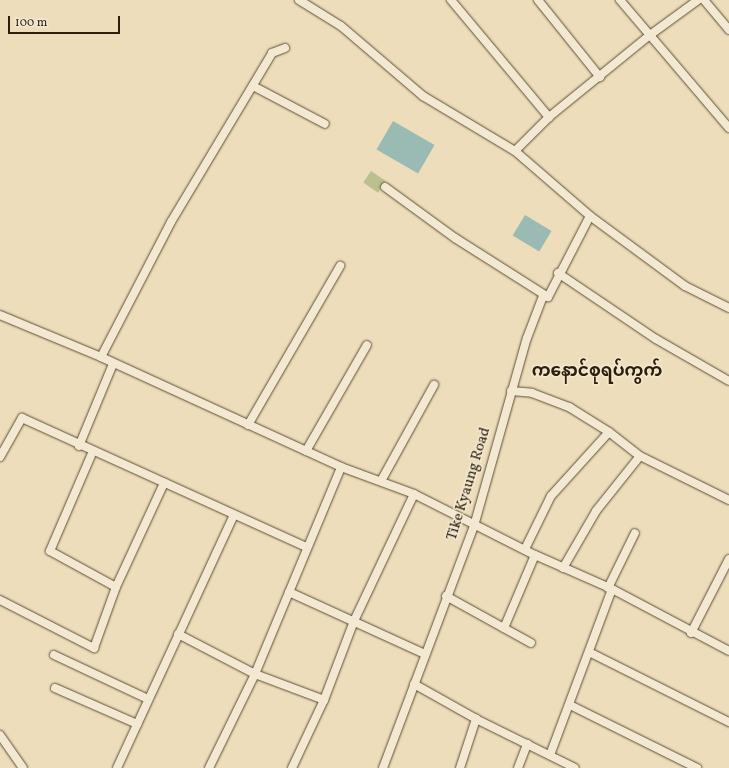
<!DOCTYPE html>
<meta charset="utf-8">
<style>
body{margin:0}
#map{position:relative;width:729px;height:768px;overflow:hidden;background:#edddbb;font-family:Vollkorn,"Noto Sans Myanmar",serif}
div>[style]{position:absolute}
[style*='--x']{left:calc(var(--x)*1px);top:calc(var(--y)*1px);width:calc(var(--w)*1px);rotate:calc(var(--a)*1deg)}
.green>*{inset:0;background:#bbc08e;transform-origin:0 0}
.water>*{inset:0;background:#9abbb4;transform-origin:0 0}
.roads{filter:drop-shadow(0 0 1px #5c4e36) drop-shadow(0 0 1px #5c4e36)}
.street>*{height:8px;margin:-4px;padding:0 4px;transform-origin:4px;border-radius:4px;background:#f3e9d3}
span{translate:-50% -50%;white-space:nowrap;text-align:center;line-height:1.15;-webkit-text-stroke:3px #f3e9d3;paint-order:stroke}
.street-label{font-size:15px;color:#2c1e0a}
.quarter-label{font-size:17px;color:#2c1e0a;font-weight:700}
.scale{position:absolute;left:8px;top:16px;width:112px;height:18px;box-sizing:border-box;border:2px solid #2c1e0a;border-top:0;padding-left:5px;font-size:12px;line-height:14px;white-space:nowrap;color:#2c1e0a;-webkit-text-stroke:3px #f3e9d3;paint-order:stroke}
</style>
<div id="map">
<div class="green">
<div style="left:371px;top:171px;width:18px;height:14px;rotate:34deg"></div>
</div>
<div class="water">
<div style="left:393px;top:121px;width:48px;height:33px;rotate:30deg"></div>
<div style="left:525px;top:215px;width:31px;height:24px;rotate:31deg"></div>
</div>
<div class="roads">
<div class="street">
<div style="--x:299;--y:0;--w:49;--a:31.8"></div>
<div style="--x:341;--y:26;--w:108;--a:40.5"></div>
<div style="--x:423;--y:96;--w:107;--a:30.9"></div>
<div style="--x:515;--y:151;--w:99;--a:40.9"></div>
<div style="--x:590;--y:216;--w:118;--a:36.4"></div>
<div style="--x:685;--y:286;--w:49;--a:26.6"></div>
<div style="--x:451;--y:0;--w:153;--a:50.1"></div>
<div style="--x:538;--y:0;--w:99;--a:51.2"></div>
<div style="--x:620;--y:0;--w:168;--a:49.6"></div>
<div style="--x:704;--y:0;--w:39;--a:50"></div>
<div style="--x:253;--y:86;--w:81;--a:27.8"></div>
<div style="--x:515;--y:151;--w:48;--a:-45"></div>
<div style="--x:549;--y:117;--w:130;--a:-39.1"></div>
<div style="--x:650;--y:35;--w:59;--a:-36.1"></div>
<div style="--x:385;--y:187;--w:87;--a:36.1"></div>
<div style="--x:455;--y:238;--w:110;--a:32.4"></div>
<div style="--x:558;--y:273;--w:118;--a:34"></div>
<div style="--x:656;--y:339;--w:84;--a:29.9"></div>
<div style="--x:0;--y:315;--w:109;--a:22.6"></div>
<div style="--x:101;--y:357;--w:264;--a:24.6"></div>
<div style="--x:341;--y:467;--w:78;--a:20.3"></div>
<div style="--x:414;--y:494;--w:136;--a:26.8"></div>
<div style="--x:535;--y:555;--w:84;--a:23.8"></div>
<div style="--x:612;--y:589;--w:132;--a:27.9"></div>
<div style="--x:101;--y:357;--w:152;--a:-62.6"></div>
<div style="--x:171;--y:222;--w:197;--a:-59.1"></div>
<div style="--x:272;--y:53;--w:14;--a:-21"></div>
<div style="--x:511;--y:391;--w:21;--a:5"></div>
<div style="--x:532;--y:393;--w:40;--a:21"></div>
<div style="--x:569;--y:407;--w:47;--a:32"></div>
<div style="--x:609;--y:432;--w:39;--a:38"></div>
<div style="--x:640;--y:456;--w:99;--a:26.3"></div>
<div style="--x:248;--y:425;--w:184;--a:-59.9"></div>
<div style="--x:79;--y:446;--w:89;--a:-67.5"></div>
<div style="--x:93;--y:451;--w:109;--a:113.3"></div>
<div style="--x:50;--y:551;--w:75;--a:28.6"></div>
<div style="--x:306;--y:451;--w:122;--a:-60.1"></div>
<div style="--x:0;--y:457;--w:45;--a:-60.6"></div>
<div style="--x:22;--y:418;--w:313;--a:24.4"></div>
<div style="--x:381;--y:481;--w:110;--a:-61.1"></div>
<div style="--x:525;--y:549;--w:59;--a:-63.9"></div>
<div style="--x:551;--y:496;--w:86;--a:-47.8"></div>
<div style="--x:563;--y:568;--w:66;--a:-59.9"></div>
<div style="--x:596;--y:511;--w:70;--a:-51.3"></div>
<div style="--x:608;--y:588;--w:61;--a:-63.9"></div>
<div style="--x:289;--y:592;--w:149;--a:24.5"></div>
<div style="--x:446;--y:596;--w:97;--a:28.9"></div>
<div style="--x:0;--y:600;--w:106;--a:27.1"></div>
<div style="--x:94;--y:648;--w:65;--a:-70.2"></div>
<div style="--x:116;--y:587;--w:115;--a:-65.2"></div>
<div style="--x:504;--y:628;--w:79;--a:-67"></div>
<div style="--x:691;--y:633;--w:83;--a:-62.8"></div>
<div style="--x:178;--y:634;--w:87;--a:27.5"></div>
<div style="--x:255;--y:674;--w:74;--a:20.6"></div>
<div style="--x:589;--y:652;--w:157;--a:26.6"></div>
<div style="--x:54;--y:655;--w:104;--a:25.1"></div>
<div style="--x:414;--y:684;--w:71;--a:29.4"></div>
<div style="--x:476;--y:719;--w:110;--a:26.3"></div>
<div style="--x:55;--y:688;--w:90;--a:23.7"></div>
<div style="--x:570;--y:705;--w:142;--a:26.4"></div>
<div style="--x:0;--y:735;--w:40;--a:55.1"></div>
<div style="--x:550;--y:755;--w:177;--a:-69.5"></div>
<div style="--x:117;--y:768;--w:279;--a:-65.2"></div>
<div style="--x:209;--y:768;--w:105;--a:-63.9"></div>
<div style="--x:255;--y:674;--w:224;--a:-67.4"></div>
<div style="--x:292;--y:768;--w:75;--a:-64.8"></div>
<div style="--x:324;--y:700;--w:85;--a:-69.2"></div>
<div style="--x:354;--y:621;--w:140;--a:-64.7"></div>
<div style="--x:383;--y:768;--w:259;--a:-69.4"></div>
<div style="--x:474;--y:526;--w:195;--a:-74.3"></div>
<div style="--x:527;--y:338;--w:45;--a:-69.1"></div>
<div style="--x:543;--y:296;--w:5;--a:11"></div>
<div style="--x:548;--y:297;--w:91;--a:-62.6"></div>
<div style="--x:460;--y:768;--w:52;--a:-71.9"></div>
<div style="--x:518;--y:768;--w:26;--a:-69"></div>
</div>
</div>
<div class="street-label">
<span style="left:469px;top:484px;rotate:-73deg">Tike Kyaung Road</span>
</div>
<div class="quarter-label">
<span style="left:597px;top:372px">ကနောင်စုရပ်ကွက်</span>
</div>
<div class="scale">100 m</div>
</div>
